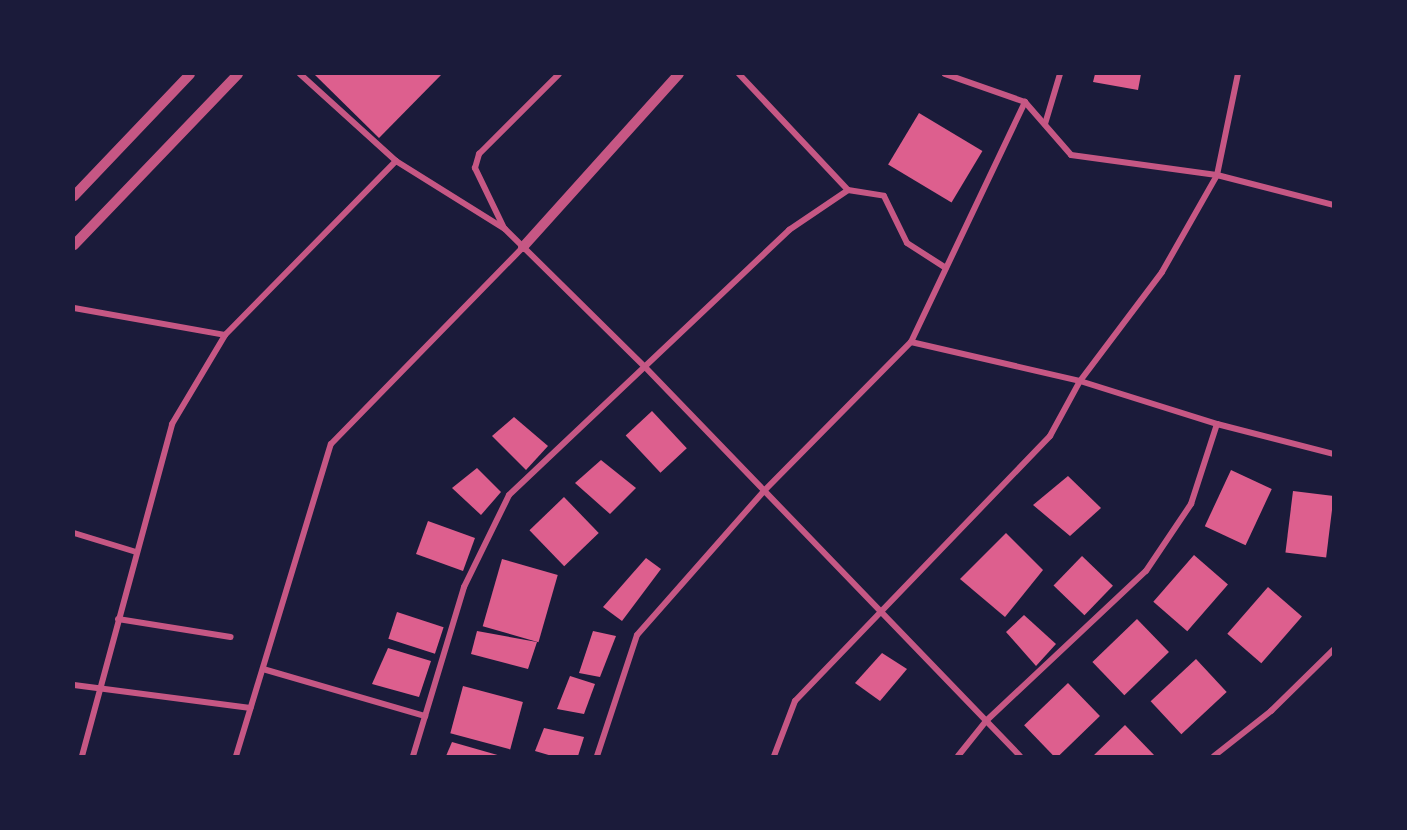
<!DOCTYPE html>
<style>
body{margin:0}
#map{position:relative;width:1407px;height:830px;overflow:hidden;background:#1b1b3a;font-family:Bitter,serif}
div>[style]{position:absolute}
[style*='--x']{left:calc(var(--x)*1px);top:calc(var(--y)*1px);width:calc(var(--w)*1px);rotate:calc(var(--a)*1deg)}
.building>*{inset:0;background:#dd5f8e;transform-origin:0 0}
.minor>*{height:6px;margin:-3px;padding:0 3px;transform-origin:3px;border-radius:3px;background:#c65784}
.tertiary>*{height:10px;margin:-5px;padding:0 5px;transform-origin:5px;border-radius:5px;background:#c65784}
span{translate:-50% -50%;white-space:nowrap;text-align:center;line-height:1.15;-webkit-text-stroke:4.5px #1b1b3a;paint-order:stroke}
.frame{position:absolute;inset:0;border:75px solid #1b1b3a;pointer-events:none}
</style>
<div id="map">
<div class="building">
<div style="clip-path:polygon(314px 74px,442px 74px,379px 138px)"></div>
<div style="clip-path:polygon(1095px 74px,1141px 74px,1138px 90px,1093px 82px)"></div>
<div style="left:919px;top:113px;width:74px;height:60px;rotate:31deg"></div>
<div style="left:652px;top:411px;width:51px;height:36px;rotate:47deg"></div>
<div style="clip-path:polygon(514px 417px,548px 446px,526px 470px,492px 436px)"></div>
<div style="clip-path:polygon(601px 460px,636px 488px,610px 514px,575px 483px)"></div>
<div style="clip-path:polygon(477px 468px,501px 492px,481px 515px,452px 488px)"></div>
<div style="left:1231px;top:470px;width:45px;height:62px;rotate:25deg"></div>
<div style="clip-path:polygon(1068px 476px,1101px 508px,1070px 536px,1033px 505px)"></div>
<div style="left:1293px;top:491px;width:41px;height:62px;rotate:7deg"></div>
<div style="left:564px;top:497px;width:50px;height:48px;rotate:46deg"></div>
<div style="left:428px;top:521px;width:50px;height:35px;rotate:20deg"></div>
<div style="clip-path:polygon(1006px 533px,1043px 570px,1005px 617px,960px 579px)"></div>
<div style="left:1194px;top:555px;width:45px;height:62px;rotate:41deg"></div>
<div style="left:1082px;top:556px;width:43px;height:41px;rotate:44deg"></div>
<div style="clip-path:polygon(646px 558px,661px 569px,622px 621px,603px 607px)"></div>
<div style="left:502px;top:559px;width:58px;height:70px;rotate:16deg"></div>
<div style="left:1268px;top:587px;width:45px;height:62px;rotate:41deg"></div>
<div style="left:397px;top:612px;width:49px;height:28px;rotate:18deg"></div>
<div style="clip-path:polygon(1024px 615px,1056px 644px,1036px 666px,1006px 632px)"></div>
<div style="left:1137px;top:619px;width:46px;height:62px;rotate:46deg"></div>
<div style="clip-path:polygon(477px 631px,537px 642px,528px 669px,471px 654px)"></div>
<div style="clip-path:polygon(593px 631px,616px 636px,600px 677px,579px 673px)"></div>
<div style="clip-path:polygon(388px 648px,431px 661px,419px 697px,372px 684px)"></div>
<div style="clip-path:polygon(882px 653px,907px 669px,880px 701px,855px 683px)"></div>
<div style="left:1196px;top:659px;width:45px;height:62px;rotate:47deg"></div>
<div style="clip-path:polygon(570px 676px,595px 684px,584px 714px,557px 709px)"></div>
<div style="left:1068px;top:683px;width:46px;height:61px;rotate:46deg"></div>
<div style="left:463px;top:686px;width:62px;height:49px;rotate:15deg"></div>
<div style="clip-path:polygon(1125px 725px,1155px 756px,1093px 756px)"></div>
<div style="clip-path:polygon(544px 728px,584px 737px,578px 756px,552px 756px,535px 751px)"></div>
<div style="clip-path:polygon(452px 742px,501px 756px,446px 756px)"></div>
</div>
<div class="minor">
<div style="--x:300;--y:74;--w:130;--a:42.2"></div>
<div style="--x:396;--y:161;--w:128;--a:32"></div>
<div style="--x:505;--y:229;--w:197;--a:44.6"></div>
<div style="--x:645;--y:367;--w:540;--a:46.05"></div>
<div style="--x:739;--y:74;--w:159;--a:46.8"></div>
<div style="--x:848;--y:190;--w:36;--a:9"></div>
<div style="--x:884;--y:196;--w:52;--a:63.9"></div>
<div style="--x:907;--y:243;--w:46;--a:32.7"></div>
<div style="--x:1025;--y:102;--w:70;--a:49"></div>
<div style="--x:1071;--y:155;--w:147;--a:7.8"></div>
<div style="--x:1217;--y:175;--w:103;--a:-78.3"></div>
<div style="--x:1045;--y:124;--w:52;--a:-73.3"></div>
<div style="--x:504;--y:228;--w:67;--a:-115.8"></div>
<div style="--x:475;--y:168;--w:15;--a:-74"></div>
<div style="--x:479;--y:154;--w:113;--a:-45"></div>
<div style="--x:74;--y:308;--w:153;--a:10.1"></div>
<div style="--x:911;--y:342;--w:266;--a:-64.6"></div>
<div style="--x:1025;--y:102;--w:85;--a:-160.7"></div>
<div style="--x:74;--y:533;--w:65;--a:17"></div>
<div style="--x:118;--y:619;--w:114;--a:9.1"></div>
<div style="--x:263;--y:669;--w:169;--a:16.2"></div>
<div style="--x:74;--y:685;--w:178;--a:7.4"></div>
<div style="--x:82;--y:756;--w:344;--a:-74.8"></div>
<div style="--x:172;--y:424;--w:104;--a:-59.2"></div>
<div style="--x:225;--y:335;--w:244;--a:-45.5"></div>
<div style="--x:236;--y:756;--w:326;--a:-73.1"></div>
<div style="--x:331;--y:444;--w:275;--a:-45.7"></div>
<div style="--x:413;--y:756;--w:177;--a:-73.2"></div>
<div style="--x:464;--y:587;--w:102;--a:-63.9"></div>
<div style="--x:509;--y:495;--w:386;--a:-43.4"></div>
<div style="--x:789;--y:230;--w:71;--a:-34.1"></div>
<div style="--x:597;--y:756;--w:127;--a:-71.7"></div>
<div style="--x:637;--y:635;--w:192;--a:-48.6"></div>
<div style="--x:764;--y:491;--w:209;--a:-45.4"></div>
<div style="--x:911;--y:342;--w:173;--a:13"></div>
<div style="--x:1080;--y:381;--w:144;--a:17.4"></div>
<div style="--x:1217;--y:424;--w:121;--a:14.4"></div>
<div style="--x:774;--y:756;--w:59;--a:-69.1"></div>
<div style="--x:795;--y:701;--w:368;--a:-46.1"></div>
<div style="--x:1050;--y:436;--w:63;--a:-61.4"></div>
<div style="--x:1080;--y:381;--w:136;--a:-53"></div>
<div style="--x:1162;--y:272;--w:112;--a:-60.4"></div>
<div style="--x:1217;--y:175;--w:121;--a:14.4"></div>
<div style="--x:958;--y:756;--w:45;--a:-51.3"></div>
<div style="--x:986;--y:721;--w:219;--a:-43.2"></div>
<div style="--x:1146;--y:571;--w:81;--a:-56.1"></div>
<div style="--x:1191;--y:504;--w:84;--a:-72"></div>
<div style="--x:1214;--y:756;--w:73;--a:-38.3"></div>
<div style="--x:1271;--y:711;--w:88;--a:-44.5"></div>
</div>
<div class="tertiary">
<div style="--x:74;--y:196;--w:168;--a:-46.4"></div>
<div style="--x:74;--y:245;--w:237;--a:-46.2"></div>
<div style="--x:523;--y:247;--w:233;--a:-48"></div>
</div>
<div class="frame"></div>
</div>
